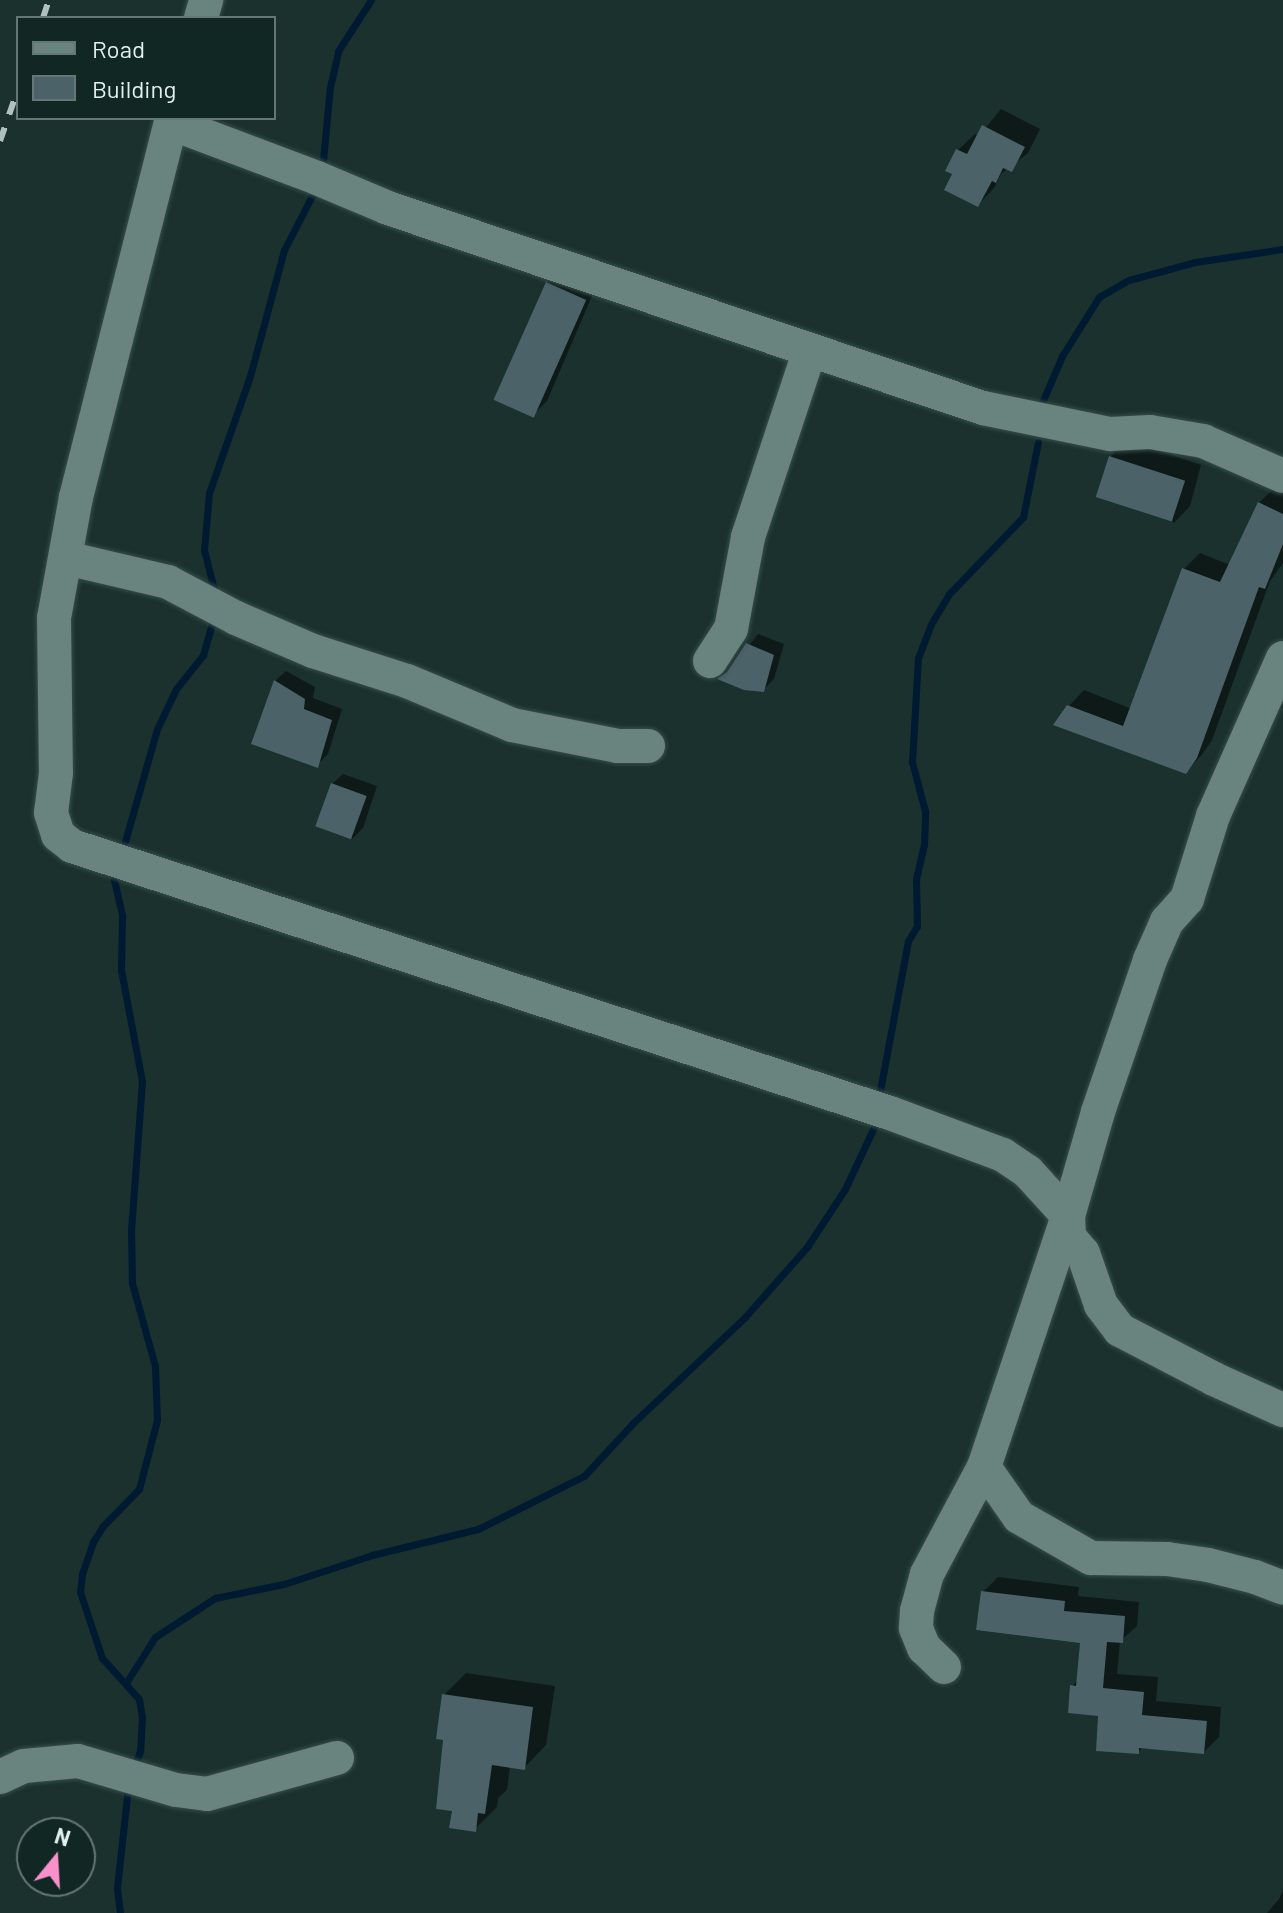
<!DOCTYPE html>
<style>
body{margin:0}
#map{position:relative;width:1283px;height:1913px;overflow:hidden;background:#1a312e;font-family:Barlow,sans-serif}
div>[style]{position:absolute}
[style*='--x']{left:calc(var(--x)*1px);top:calc(var(--y)*1px);width:calc(var(--w)*1px);rotate:calc(var(--a)*1deg)}
.shadow>*{inset:0;background:#0007}
.stream>*{height:7px;margin:-3.5px;padding:0 3.5px;transform-origin:3.5px;border-radius:3.5px;background:#001a32}
.building>*{inset:0;background:#4a6268;transform-origin:0 0}
.roads{filter:drop-shadow(0 0 2px #394d4a) drop-shadow(0 0 2px #394d4a)}
.minor>*{height:34px;margin:-17px;padding:0 17px;transform-origin:17px;border-radius:17px;background:#69837e}
.rail>*{height:6px;margin-top:-3px;transform-origin:0;background:repeating-linear-gradient(90deg,#b0c0bd 0 14px,transparent 0 28px)}
span{translate:-50% -50%;white-space:nowrap;text-align:center;line-height:1.15;-webkit-text-stroke:6px #102724;paint-order:stroke}
.legend{position:absolute;left:16px;top:16px;width:260px;height:104px;box-sizing:border-box;background:#102724;border:2px solid #647774;margin:0;padding:10px 14px;list-style:none;font-size:24px;color:#e2f0ed}
.legend li{display:flex;align-items:center;gap:16px;height:40px}
.legend b{width:40px;border:2px solid #647774}
.north{position:absolute;left:16px;top:1817px;width:80px;height:80px;box-sizing:border-box;background:#102724;border:2px solid #647774;border-radius:50%;rotate:18deg;font-size:22px;font-weight:700;line-height:32px;text-align:center;color:#e2f0ed}
.north::after{content:'';display:block;margin:auto;width:28px;height:36px;background:#f890cb;clip-path:polygon(50% 0,100% 100%,50% 72%,0 100%)}
</style>
<div id="map">
<div class="shadow">
<div style="clip-path:polygon(1001px 109px,1040px 129px,1028px 153px,1001px 174px,994px 188px,978px 205px,954px 174px,958px 150px,975px 134px,979px 136px)"></div>
<div style="clip-path:polygon(558px 272px,595px 289px,547px 401px,536px 412px,547px 283px)"></div>
<div style="clip-path:polygon(1127px 440px,1201px 465px,1190px 506px,1174px 523px,1110px 457px)"></div>
<div style="clip-path:polygon(1275px 487px,1283px 491px,1283px 563px,1270px 581px,1212px 740px,1201px 756px,1185px 772px,1069px 706px,1084px 690px,1132px 709px,1184px 569px,1200px 553px,1230px 565px,1259px 503px)"></div>
<div style="clip-path:polygon(758px 634px,784px 644px,774px 679px,763px 690px,731px 669px)"></div>
<div style="clip-path:polygon(286px 671px,315px 687px,313px 698px,342px 709px,328px 754px,317px 765px,275px 681px)"></div>
<div style="clip-path:polygon(343px 774px,377px 786px,363px 828px,352px 839px,332px 784px)"></div>
<div style="clip-path:polygon(998px 1577px,1079px 1587px,1078px 1596px,1139px 1602px,1137px 1626px,1120px 1641px,1117px 1674px,1158px 1677px,1156px 1701px,1221px 1707px,1219px 1737px,1204px 1752px,1143px 1747px,1138px 1752px,1072px 1686px,1078px 1680px,1082px 1642px,983px 1592px)"></div>
<div style="clip-path:polygon(466px 1673px,555px 1686px,546px 1745px,524px 1768px,510px 1766px,507px 1790px,498px 1798px,497px 1807px,475px 1829px,454px 1809px,445px 1738px,444px 1695px)"></div>
<div style="clip-path:polygon(1283px 1891px,1283px 1913px,1267px 1913px,1279px 1899px)"></div>
</div>
<div class="stream">
<div style="--x:322;--y:171;--w:84;--a:-84.6"></div>
<div style="--x:330;--y:87;--w:37;--a:-77"></div>
<div style="--x:338;--y:51;--w:61;--a:-57.1"></div>
<div style="--x:1041;--y:405;--w:53;--a:-66.8"></div>
<div style="--x:1062;--y:356;--w:70;--a:-57.9"></div>
<div style="--x:1099;--y:297;--w:34;--a:-30"></div>
<div style="--x:1129;--y:280;--w:68;--a:-15.3"></div>
<div style="--x:1195;--y:262;--w:89;--a:-8.4"></div>
<div style="--x:215;--y:593;--w:44;--a:-104.3"></div>
<div style="--x:204;--y:550;--w:57;--a:-85"></div>
<div style="--x:209;--y:493;--w:124;--a:-70.7"></div>
<div style="--x:250;--y:376;--w:131;--a:-74.9"></div>
<div style="--x:284;--y:250;--w:72;--a:-62.7"></div>
<div style="--x:122;--y:852;--w:128;--a:-74.1"></div>
<div style="--x:157;--y:729;--w:44;--a:-64.6"></div>
<div style="--x:176;--y:689;--w:43;--a:-51.5"></div>
<div style="--x:203;--y:655;--w:40;--a:-74"></div>
<div style="--x:116;--y:872;--w:8;--a:104"></div>
<div style="--x:114;--y:880;--w:37;--a:77"></div>
<div style="--x:122;--y:916;--w:54;--a:91.1"></div>
<div style="--x:121;--y:970;--w:113;--a:79.3"></div>
<div style="--x:142;--y:1081;--w:149;--a:94.2"></div>
<div style="--x:131;--y:1230;--w:53;--a:88.9"></div>
<div style="--x:132;--y:1283;--w:86;--a:74.5"></div>
<div style="--x:155;--y:1366;--w:54;--a:87.9"></div>
<div style="--x:157;--y:1420;--w:71;--a:104.6"></div>
<div style="--x:139;--y:1489;--w:52;--a:134.2"></div>
<div style="--x:103;--y:1526;--w:19;--a:122"></div>
<div style="--x:93;--y:1542;--w:34;--a:109"></div>
<div style="--x:82;--y:1574;--w:18;--a:96"></div>
<div style="--x:80;--y:1592;--w:70;--a:71.6"></div>
<div style="--x:102;--y:1658;--w:55;--a:47.9"></div>
<div style="--x:139;--y:1699;--w:18;--a:81"></div>
<div style="--x:142;--y:1717;--w:34;--a:93"></div>
<div style="--x:140;--y:1751;--w:18;--a:109"></div>
<div style="--x:879;--y:1096;--w:158;--a:-79.4"></div>
<div style="--x:908;--y:941;--w:17;--a:-59"></div>
<div style="--x:917;--y:926;--w:47;--a:-91.2"></div>
<div style="--x:916;--y:879;--w:35;--a:-77"></div>
<div style="--x:924;--y:845;--w:34;--a:-88"></div>
<div style="--x:925;--y:811;--w:51;--a:-104.9"></div>
<div style="--x:912;--y:762;--w:104;--a:-86.7"></div>
<div style="--x:918;--y:658;--w:36;--a:-69"></div>
<div style="--x:931;--y:624;--w:35;--a:-59"></div>
<div style="--x:949;--y:594;--w:107;--a:-46.1"></div>
<div style="--x:1023;--y:517;--w:76;--a:-78.7"></div>
<div style="--x:126;--y:1683;--w:54;--a:-57.8"></div>
<div style="--x:155;--y:1637;--w:72;--a:-33"></div>
<div style="--x:215;--y:1598;--w:70;--a:-11.5"></div>
<div style="--x:284;--y:1584;--w:93;--a:-18.2"></div>
<div style="--x:372;--y:1555;--w:109;--a:-13.8"></div>
<div style="--x:478;--y:1529;--w:119;--a:-26.6"></div>
<div style="--x:584;--y:1476;--w:72;--a:-47.2"></div>
<div style="--x:633;--y:1423;--w:154;--a:-43.4"></div>
<div style="--x:745;--y:1317;--w:94;--a:-48.5"></div>
<div style="--x:807;--y:1247;--w:69;--a:-56.8"></div>
<div style="--x:845;--y:1189;--w:68;--a:-64.9"></div>
<div style="--x:120;--y:1913;--w:25;--a:-97"></div>
<div style="--x:117;--y:1888;--w:102;--a:-83.8"></div>
</div>
<div class="building">
<div style="clip-path:polygon(982px 125px,1025px 147px,1012px 172px,1003px 168px,996px 183px,992px 181px,978px 207px,944px 190px,952px 174px,945px 171px,956px 149px,967px 154px)"></div>
<div style="left:546px;top:282px;width:44px;height:129px;rotate:24deg"></div>
<div style="left:1109px;top:456px;width:80px;height:43px;rotate:18deg"></div>
<div style="clip-path:polygon(1258px 502px,1283px 514px,1283px 544px,1265px 589px,1259px 587px,1197px 758px,1186px 774px,1053px 725px,1067px 705px,1123px 726px,1182px 568px,1220px 582px)"></div>
<div style="clip-path:polygon(746px 643px,774px 655px,764px 692px,744px 690px,717px 679px,727px 672px)"></div>
<div style="clip-path:polygon(274px 680px,305px 699px,304px 709px,332px 720px,318px 768px,251px 744px)"></div>
<div style="left:331px;top:783px;width:38px;height:46px;rotate:20deg"></div>
<div style="clip-path:polygon(981px 1591px,1065px 1601px,1064px 1611px,1125px 1616px,1123px 1643px,1107px 1642px,1103px 1688px,1144px 1692px,1142px 1715px,1207px 1721px,1204px 1754px,1139px 1748px,1139px 1754px,1096px 1751px,1098px 1716px,1068px 1713px,1070px 1685px,1076px 1686px,1080px 1643px,976px 1630px)"></div>
<div style="clip-path:polygon(442px 1694px,533px 1707px,525px 1770px,492px 1765px,485px 1814px,478px 1813px,476px 1832px,449px 1828px,452px 1811px,436px 1809px,443px 1740px,436px 1739px)"></div>
</div>
<div class="roads">
<div class="minor">
<div style="--x:201;--y:18;--w:19;--a:-74"></div>
<div style="--x:172;--y:118;--w:391;--a:104.2"></div>
<div style="--x:76;--y:497;--w:123;--a:100.3"></div>
<div style="--x:54;--y:618;--w:155;--a:89.3"></div>
<div style="--x:56;--y:773;--w:40;--a:97.1"></div>
<div style="--x:51;--y:813;--w:23;--a:72"></div>
<div style="--x:58;--y:835;--w:18;--a:38"></div>
<div style="--x:72;--y:846;--w:860;--a:18.08"></div>
<div style="--x:890;--y:1113;--w:121;--a:20.4"></div>
<div style="--x:1003;--y:1155;--w:30;--a:34"></div>
<div style="--x:1028;--y:1172;--w:59;--a:47.7"></div>
<div style="--x:1068;--y:1216;--w:265;--a:108.5"></div>
<div style="--x:171;--y:123;--w:156;--a:20.6"></div>
<div style="--x:317;--y:178;--w:77;--a:22.9"></div>
<div style="--x:388;--y:208;--w:628;--a:18.58"></div>
<div style="--x:983;--y:408;--w:130;--a:11.6"></div>
<div style="--x:1110;--y:434;--w:40;--a:-2.9"></div>
<div style="--x:1150;--y:432;--w:54;--a:9.6"></div>
<div style="--x:1203;--y:441;--w:87;--a:23.6"></div>
<div style="--x:66;--y:558;--w:105;--a:13.2"></div>
<div style="--x:168;--y:582;--w:77;--a:27.9"></div>
<div style="--x:236;--y:618;--w:84;--a:23.2"></div>
<div style="--x:313;--y:651;--w:99;--a:17.7"></div>
<div style="--x:407;--y:681;--w:114;--a:22.7"></div>
<div style="--x:512;--y:725;--w:108;--a:11.2"></div>
<div style="--x:618;--y:746;--w:30;--a:0"></div>
<div style="--x:1283;--y:658;--w:173;--a:113.9"></div>
<div style="--x:1213;--y:816;--w:87;--a:107.4"></div>
<div style="--x:1187;--y:899;--w:30;--a:132"></div>
<div style="--x:1167;--y:921;--w:43;--a:113.6"></div>
<div style="--x:1150;--y:960;--w:161;--a:108.9"></div>
<div style="--x:1098;--y:1112;--w:108;--a:106.1"></div>
<div style="--x:1068;--y:1216;--w:21;--a:87"></div>
<div style="--x:1069;--y:1237;--w:21;--a:49"></div>
<div style="--x:1083;--y:1253;--w:55;--a:70.9"></div>
<div style="--x:1101;--y:1305;--w:31;--a:53"></div>
<div style="--x:1120;--y:1330;--w:106;--a:27.5"></div>
<div style="--x:1214;--y:1379;--w:76;--a:24.2"></div>
<div style="--x:710;--y:661;--w:38;--a:-57"></div>
<div style="--x:731;--y:629;--w:94;--a:-79.5"></div>
<div style="--x:748;--y:537;--w:197;--a:-71.7"></div>
<div style="--x:944;--y:1667;--w:28;--a:-136"></div>
<div style="--x:924;--y:1648;--w:22;--a:-112"></div>
<div style="--x:916;--y:1628;--w:17;--a:-87"></div>
<div style="--x:917;--y:1611;--w:38;--a:-75"></div>
<div style="--x:927;--y:1574;--w:121;--a:-62"></div>
<div style="--x:984;--y:1467;--w:61;--a:55"></div>
<div style="--x:1019;--y:1517;--w:83;--a:29.7"></div>
<div style="--x:1091;--y:1558;--w:76;--a:0.8"></div>
<div style="--x:1167;--y:1559;--w:41;--a:8.3"></div>
<div style="--x:1208;--y:1565;--w:49;--a:14.3"></div>
<div style="--x:1255;--y:1577;--w:30;--a:21"></div>
<div style="--x:0;--y:1777;--w:26;--a:-25"></div>
<div style="--x:24;--y:1766;--w:54;--a:-5.3"></div>
<div style="--x:78;--y:1761;--w:102;--a:16.5"></div>
<div style="--x:176;--y:1790;--w:31;--a:7"></div>
<div style="--x:207;--y:1794;--w:135;--a:-15.5"></div>
</div>
</div>
<div class="rail">
<div style="--x:43;--y:18;--w:19;--a:-72"></div>
<div style="--x:0;--y:141;--w:55;--a:-70.9"></div>
</div>
<ul class="legend">
<li><b style="height:10px;background:#69837e"></b>Road</li>
<li><b style="height:22px;background:#4a6268"></b>Building</li>
</ul>
<div class="north">N</div>
</div>
